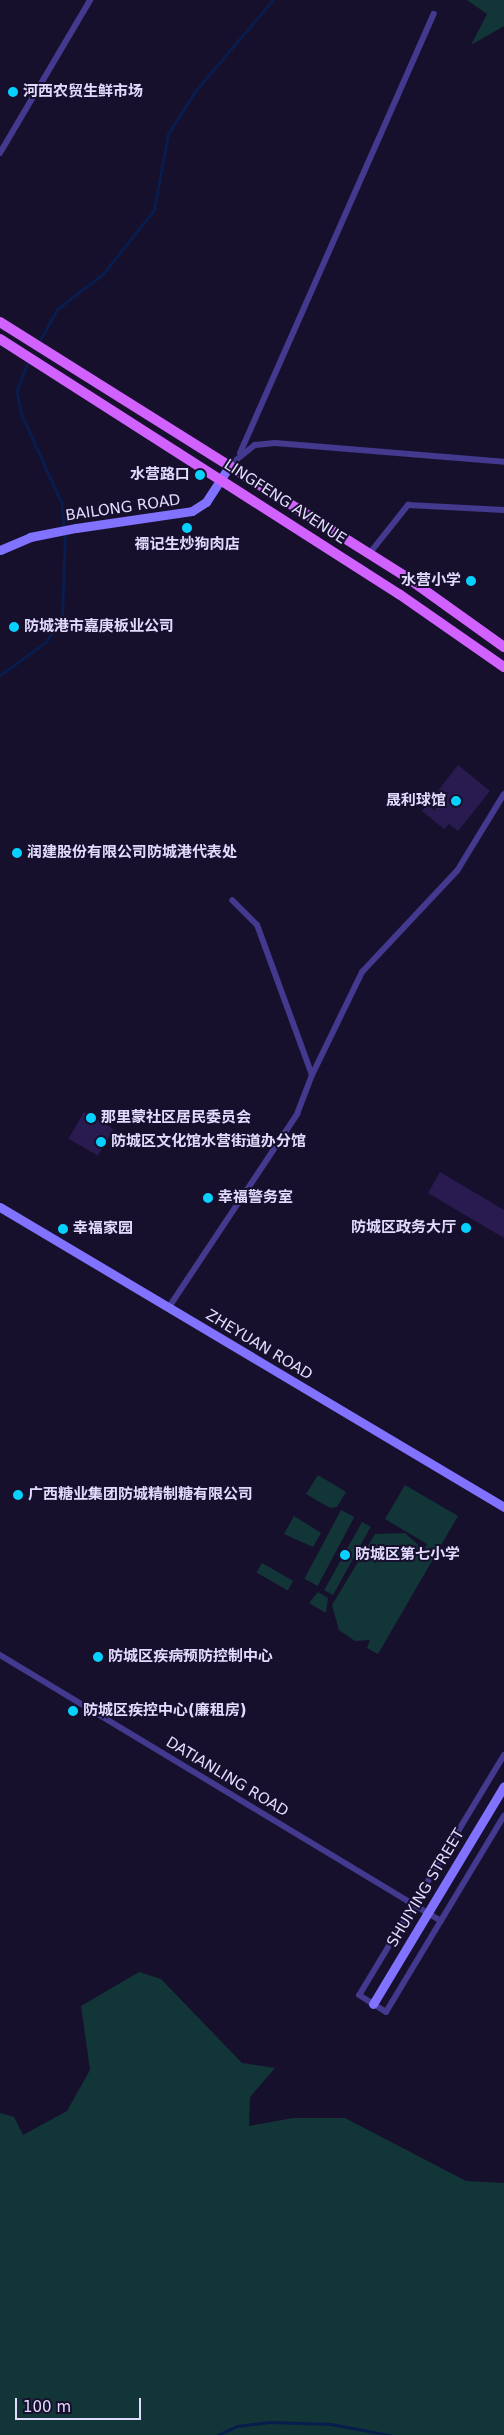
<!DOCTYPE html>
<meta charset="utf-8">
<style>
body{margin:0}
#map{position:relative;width:504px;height:2435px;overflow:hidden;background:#17102d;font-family:"DejaVu Sans","Noto Sans SC",sans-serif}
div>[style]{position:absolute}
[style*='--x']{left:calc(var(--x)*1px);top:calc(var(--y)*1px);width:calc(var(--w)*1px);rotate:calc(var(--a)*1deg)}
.green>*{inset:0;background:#123537;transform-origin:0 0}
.stream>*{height:2.5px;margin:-1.25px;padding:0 1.25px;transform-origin:1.25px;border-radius:1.25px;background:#081c4d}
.building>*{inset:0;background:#291b4f;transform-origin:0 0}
.street>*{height:6px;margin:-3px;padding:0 3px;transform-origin:3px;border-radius:3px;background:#43398e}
.secondary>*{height:9px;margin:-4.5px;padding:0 4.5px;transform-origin:4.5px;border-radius:4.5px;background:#8172ff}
.primary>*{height:10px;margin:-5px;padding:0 5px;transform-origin:5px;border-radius:5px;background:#d162ff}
.dots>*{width:14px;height:14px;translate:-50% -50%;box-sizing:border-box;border:2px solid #17102d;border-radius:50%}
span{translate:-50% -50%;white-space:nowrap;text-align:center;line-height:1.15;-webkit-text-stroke:4px #17102d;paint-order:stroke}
.poi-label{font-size:15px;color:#e2dbff;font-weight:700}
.left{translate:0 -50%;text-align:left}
.right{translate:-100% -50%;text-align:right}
.street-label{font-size:15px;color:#e2dbff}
.scale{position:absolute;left:15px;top:2398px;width:126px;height:22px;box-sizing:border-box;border:2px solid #e2dbff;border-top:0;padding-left:6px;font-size:15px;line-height:18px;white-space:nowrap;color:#e2dbff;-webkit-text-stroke:4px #17102d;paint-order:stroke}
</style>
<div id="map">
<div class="green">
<div style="clip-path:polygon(467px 0,504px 0,504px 26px,471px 45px,487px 14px)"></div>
<div style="clip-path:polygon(318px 1475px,346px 1492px,337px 1507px,330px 1508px,306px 1494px)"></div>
<div style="clip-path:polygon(405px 1485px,458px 1516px,378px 1654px,367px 1648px,370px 1640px,355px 1641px,339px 1630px,332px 1605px,375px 1534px,405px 1533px,424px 1550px,427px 1544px,385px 1519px)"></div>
<div style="left:341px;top:1510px;width:15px;height:78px;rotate:28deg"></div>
<div style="clip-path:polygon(294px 1516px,321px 1533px,313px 1547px,284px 1534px)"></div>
<div style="left:362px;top:1522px;width:10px;height:78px;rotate:29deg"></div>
<div style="left:262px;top:1563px;width:36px;height:11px;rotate:30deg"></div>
<div style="clip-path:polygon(318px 1592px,328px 1598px,326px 1613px,309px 1603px)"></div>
<div style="clip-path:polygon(139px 1972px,161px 1979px,242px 2063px,275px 2068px,250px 2097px,249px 2126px,293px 2118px,345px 2118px,466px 2181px,504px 2183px,504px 2435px,0 2435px,0 2113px,14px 2117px,23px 2135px,67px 2111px,90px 2070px,81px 2006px)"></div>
</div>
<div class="stream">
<div style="--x:39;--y:342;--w:38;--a:-61"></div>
<div style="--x:57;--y:309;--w:58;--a:-37.3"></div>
<div style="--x:103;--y:274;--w:82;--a:-51.4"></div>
<div style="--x:154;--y:210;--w:77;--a:-79.6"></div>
<div style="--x:168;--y:134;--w:52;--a:-57.5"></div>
<div style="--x:196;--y:90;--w:118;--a:-49.5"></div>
<div style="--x:29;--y:360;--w:34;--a:111"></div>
<div style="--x:17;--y:392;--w:24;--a:78"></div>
<div style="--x:22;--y:415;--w:97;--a:65.6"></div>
<div style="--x:62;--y:503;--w:25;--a:85"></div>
<div style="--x:0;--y:675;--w:57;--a:-35.7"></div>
<div style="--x:46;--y:642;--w:29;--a:-56"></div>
<div style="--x:62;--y:618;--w:85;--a:-88"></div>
<div style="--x:218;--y:2435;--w:21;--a:-25"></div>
<div style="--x:237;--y:2426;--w:32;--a:-7"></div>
<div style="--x:269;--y:2422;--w:62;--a:1.8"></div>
<div style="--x:331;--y:2424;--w:60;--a:10.6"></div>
</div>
<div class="building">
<div style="clip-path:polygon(458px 765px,490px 791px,458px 831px,449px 824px,444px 829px,422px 811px)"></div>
<div style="left:84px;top:1112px;width:34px;height:31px;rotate:30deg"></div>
<div style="clip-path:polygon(440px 1172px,504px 1210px,504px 1238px,428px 1193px)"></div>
</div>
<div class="street">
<div style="--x:0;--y:153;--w:178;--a:-59.5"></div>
<div style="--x:240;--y:453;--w:480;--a:-66.2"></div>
<div style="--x:230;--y:465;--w:32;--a:-39"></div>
<div style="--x:255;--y:445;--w:20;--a:-6"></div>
<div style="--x:275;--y:443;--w:230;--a:4.7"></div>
<div style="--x:369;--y:554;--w:63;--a:-51.5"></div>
<div style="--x:408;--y:505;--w:96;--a:3"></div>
<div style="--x:312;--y:1075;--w:114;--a:-64.1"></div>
<div style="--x:362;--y:972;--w:139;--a:-46.8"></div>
<div style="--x:457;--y:871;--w:90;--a:-58.6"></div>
<div style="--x:169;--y:1307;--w:232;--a:-56.4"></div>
<div style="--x:297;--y:1114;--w:42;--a:-69"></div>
<div style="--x:312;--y:1075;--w:160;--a:-110.1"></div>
<div style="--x:257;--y:925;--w:35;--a:-135"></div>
<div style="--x:0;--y:1655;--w:515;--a:31.1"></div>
<div style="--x:504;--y:1755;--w:280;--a:121.1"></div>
<div style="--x:359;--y:1995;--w:32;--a:32"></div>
<div style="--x:386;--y:2012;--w:229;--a:-59"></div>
</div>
<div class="secondary">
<div style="--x:0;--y:550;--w:33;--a:-23"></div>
<div style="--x:30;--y:537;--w:47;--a:-11.1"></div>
<div style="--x:76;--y:528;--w:117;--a:-8.3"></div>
<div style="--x:192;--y:511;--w:17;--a:-33"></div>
<div style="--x:206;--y:502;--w:44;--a:-57"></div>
<div style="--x:0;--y:1207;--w:587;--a:30.76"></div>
<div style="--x:373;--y:2004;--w:254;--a:-59"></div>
</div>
<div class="primary">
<div style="--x:0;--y:322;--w:483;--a:32.1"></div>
<div style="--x:409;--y:579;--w:117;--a:35.6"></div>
<div style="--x:0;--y:339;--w:474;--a:32.6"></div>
<div style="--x:399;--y:594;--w:128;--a:34.8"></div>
</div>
<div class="dots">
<div style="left:13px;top:92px;background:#07d2ff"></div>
<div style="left:200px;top:475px;background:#07d2ff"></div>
<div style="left:187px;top:528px;background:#07d2ff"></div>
<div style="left:471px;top:581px;background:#07d2ff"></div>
<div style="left:14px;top:627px;background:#07d2ff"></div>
<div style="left:456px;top:801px;background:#07d2ff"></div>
<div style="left:17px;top:853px;background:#07d2ff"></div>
<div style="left:91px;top:1118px;background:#07d2ff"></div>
<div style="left:101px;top:1142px;background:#07d2ff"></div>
<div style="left:208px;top:1198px;background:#07d2ff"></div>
<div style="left:466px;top:1228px;background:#07d2ff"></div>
<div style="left:63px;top:1229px;background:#07d2ff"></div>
<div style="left:18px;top:1495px;background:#07d2ff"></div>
<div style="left:345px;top:1555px;background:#07d2ff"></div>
<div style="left:98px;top:1657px;background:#07d2ff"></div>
<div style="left:73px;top:1711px;background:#07d2ff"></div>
</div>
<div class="poi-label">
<span class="left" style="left:23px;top:92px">河西农贸生鲜市场</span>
<span class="right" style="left:190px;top:475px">水营路口</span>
<span style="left:187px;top:545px">禤记生炒狗肉店</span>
<span class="right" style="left:461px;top:581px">水营小学</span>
<span class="left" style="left:24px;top:627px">防城港市嘉庚板业公司</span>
<span class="right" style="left:446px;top:801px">晟利球馆</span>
<span class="left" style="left:27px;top:853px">润建股份有限公司防城港代表处</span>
<span class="left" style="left:101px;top:1118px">那里蒙社区居民委员会</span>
<span class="left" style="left:111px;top:1142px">防城区文化馆水营街道办分馆</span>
<span class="left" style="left:218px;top:1198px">幸福警务室</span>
<span class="right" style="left:456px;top:1228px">防城区政务大厅</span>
<span class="left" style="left:73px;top:1229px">幸福家园</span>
<span class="left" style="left:28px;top:1495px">广西糖业集团防城精制糖有限公司</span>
<span class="left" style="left:355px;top:1555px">防城区第七小学</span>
<span class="left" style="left:108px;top:1657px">防城区疾病预防控制中心</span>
<span class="left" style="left:83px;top:1711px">防城区疾控中心(廉租房)</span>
</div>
<div class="street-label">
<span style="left:285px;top:502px;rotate:33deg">LINGFENG AVENUE</span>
<span style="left:123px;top:508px;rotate:-8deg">BAILONG ROAD</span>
<span style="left:259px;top:1345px;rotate:31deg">ZHEYUAN ROAD</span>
<span style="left:227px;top:1777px;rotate:31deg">DATIANLING ROAD</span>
<span style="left:426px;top:1888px;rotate:-59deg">SHUIYING STREET</span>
</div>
<div class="scale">100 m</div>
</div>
